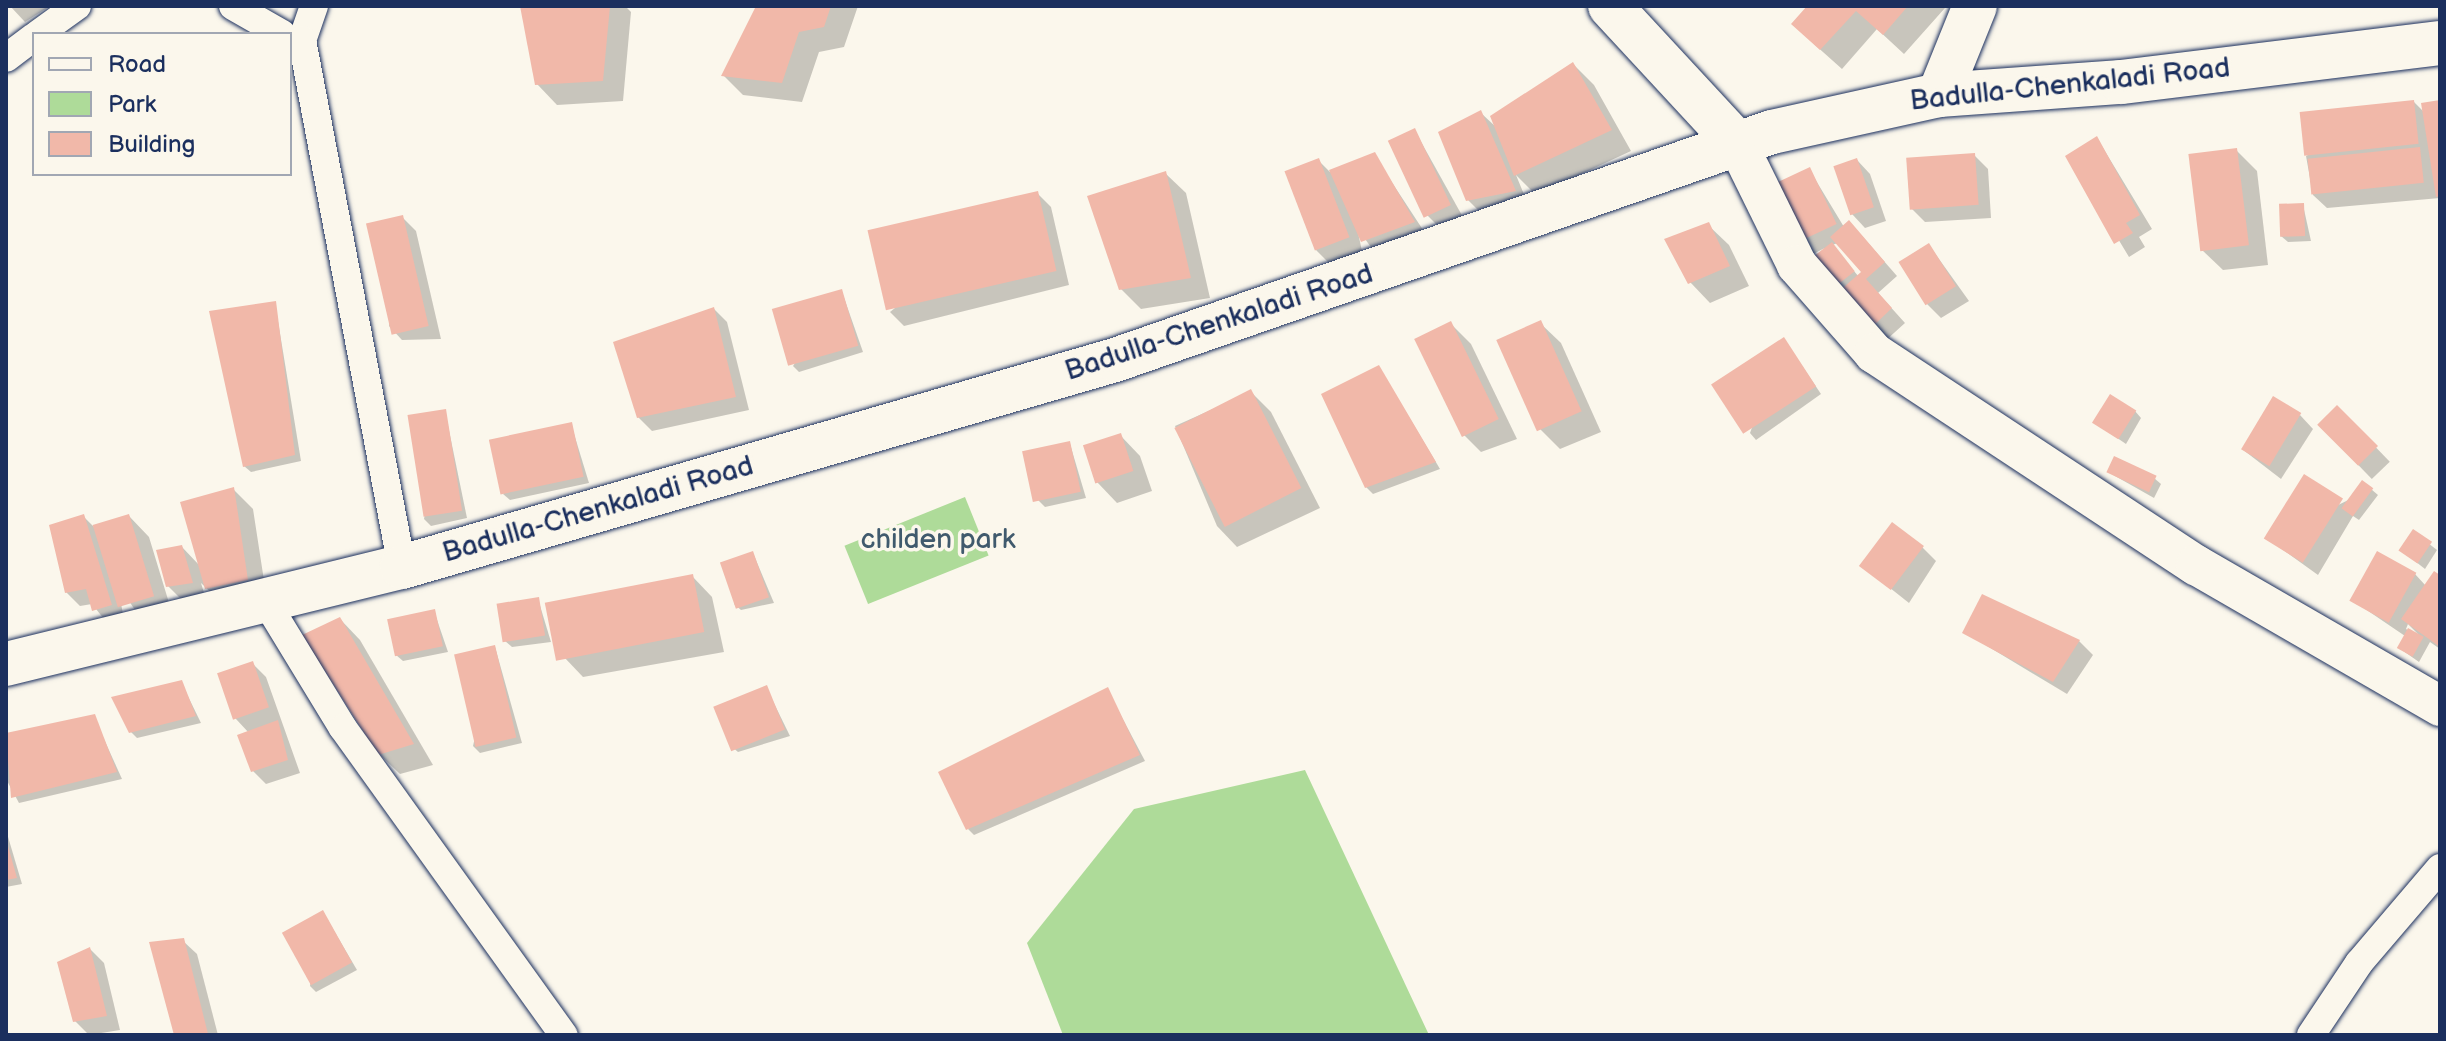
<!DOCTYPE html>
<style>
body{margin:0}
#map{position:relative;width:2446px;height:1041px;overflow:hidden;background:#fbf7ec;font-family:"Balsamiq Sans",sans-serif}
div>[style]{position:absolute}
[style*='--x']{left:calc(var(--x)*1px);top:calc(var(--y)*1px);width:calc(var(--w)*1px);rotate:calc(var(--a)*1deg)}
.green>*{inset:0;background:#aedb99;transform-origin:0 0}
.shadow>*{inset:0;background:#0003;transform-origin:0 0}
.building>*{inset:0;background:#f1b8a9;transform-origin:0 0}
.roads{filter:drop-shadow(0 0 2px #1b2f5e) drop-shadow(0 0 2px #1b2f5e)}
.street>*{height:28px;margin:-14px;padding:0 14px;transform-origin:14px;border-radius:14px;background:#fbf7ec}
.secondary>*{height:40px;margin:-20px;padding:0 20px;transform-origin:20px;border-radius:20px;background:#fbf7ec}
.primary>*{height:44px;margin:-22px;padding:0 22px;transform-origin:22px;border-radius:22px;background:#fbf7ec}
.highway>*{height:44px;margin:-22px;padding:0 22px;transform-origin:22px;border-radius:22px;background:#fbf7ec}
span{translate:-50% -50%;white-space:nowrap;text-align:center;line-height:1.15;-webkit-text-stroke:7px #fbf7ec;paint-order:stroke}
.street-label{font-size:28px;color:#1b2f5e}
.park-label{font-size:28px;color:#405a6d}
.frame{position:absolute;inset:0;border:8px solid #1b2f5e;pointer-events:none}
.legend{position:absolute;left:32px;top:32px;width:260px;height:144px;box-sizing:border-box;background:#fbf7ec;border:2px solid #a1a7b3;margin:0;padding:10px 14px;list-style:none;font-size:24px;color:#1b2f5e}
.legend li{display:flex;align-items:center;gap:16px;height:40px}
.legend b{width:40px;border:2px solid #a1a7b3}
</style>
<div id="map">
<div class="green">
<div style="left:965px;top:497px;width:63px;height:130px;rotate:68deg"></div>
<div style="clip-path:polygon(1305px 770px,1429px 1035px,1063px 1035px,1027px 943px,1134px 809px)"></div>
</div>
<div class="shadow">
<div style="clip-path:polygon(10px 6px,50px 6px,25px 22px)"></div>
<div style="clip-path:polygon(522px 6px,625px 6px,631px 12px,623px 101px,557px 105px,537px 84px)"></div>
<div style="clip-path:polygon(758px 6px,858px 6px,844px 47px,819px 52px,802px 102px,743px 95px,723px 75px)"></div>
<div style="clip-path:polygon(1810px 6px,1944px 6px,1945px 8px,1904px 54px,1877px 29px,1842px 69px,1814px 44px)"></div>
<div style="clip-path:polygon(1573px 64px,1594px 85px,1631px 151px,1536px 195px,1516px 175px,1528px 204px,1482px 214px,1468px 200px,1481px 113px,1497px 128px)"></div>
<div style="clip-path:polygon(2414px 102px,2425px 113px,2440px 102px,2440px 198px,2327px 208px,2313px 195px,2306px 156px)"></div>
<div style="clip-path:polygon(1415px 131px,1464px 219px,1441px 229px,1427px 215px)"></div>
<div style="clip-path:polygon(2097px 138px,2152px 229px,2139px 237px,2145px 247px,2129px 257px,2068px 156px)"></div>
<div style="clip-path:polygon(2236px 150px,2257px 171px,2268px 265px,2223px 270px,2202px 250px)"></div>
<div style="clip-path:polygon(1374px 155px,1427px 236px,1376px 254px,1357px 228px,1362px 251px,1329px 263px,1316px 250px,1318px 160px,1330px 172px)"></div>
<div style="clip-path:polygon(1974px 155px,1988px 169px,1991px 218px,1925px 222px,1911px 208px)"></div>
<div style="clip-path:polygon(1857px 160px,1870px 174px,1886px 221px,1865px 228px,1852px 214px)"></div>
<div style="clip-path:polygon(evenodd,1809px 169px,1844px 227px,1862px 236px,1897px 276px,1878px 293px,1905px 323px,1884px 342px,1839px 294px,1825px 248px,1811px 255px,1771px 187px,1809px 169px,1838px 243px,1864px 273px,1859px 277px,1832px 245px,1838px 243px)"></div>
<div style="clip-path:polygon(1165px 173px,1186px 193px,1210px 298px,1141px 309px,1121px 289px)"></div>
<div style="clip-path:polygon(1037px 193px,1051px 207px,1069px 285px,904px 326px,890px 312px)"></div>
<div style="clip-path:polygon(2303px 205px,2311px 241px,2288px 242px,2281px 236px)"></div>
<div style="clip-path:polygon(402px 217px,416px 231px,441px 339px,402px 340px,389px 326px)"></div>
<div style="clip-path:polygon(1708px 225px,1729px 245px,1749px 286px,1710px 303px,1690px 282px)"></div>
<div style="clip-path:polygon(1929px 245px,1969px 301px,1941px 318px,1927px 304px)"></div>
<div style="clip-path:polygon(842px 292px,863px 352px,799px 372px,793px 366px)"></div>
<div style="clip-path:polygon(275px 303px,301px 461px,251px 472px,244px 466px)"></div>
<div style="clip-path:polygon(714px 309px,727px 322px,749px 410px,652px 431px,638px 417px)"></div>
<div style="clip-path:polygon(1450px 323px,1471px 344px,1517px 439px,1481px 452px,1461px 432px)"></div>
<div style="clip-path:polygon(1540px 323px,1561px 343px,1601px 432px,1560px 449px,1540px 429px)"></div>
<div style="clip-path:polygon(1784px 339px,1821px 394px,1756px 440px,1750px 433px)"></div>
<div style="clip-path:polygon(1379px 367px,1440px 469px,1373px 494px,1366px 487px)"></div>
<div style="clip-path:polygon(1251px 392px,1271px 412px,1320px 508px,1237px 547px,1217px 526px,1175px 426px)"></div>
<div style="left:2337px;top:407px;width:76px;height:25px;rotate:46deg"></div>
<div style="clip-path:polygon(445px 411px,467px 518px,431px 526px,424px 519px)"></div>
<div style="clip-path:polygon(2135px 411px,2141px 418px,2126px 444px,2095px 423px)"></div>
<div style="clip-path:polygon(2300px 415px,2313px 429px,2281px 479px,2242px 449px)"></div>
<div style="clip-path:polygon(571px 424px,589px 483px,510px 500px,503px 494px)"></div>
<div style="clip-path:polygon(1120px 435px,1140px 456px,1152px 491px,1117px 503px,1097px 482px)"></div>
<div style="clip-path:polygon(1070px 444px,1086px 498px,1045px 507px,1038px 500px)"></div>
<div style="clip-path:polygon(2108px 472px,2154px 478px,2161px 484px,2154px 498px)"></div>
<div style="clip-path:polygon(233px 489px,253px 509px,267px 600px,227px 608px,201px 583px,205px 596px,182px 600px,168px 586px,182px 547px,200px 566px)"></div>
<div style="clip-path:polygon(2371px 489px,2378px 495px,2359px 520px,2353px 516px,2318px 575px,2268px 539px)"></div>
<div style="clip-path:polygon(129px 516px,149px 537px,173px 616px,145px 625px,117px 583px,124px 619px,108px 624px,92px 604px,80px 606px,66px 592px,84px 517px,94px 527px)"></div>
<div style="clip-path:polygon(2414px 532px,2437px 550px,2425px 569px,2402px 551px)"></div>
<div style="clip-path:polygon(1922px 547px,1936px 561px,1909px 603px,1861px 565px)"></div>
<div style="clip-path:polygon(753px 553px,774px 603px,741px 610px,734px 604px)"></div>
<div style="clip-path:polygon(evenodd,2415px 574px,2426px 586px,2440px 577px,2440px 649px,2430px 642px,2419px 662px,2399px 648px,2405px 636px,2352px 600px,2415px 574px,2408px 624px,2419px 635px,2418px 636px,2406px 629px,2408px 624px)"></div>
<div style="clip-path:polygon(692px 576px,712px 597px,724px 652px,583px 677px,563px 656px)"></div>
<div style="clip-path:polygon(538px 599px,551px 642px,512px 647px,505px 641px)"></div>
<div style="clip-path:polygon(434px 611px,448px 652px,403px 661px,396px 655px)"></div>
<div style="clip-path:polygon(340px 619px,360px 640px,433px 765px,400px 774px,379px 754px)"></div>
<div style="clip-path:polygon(1964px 632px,2079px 641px,2093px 655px,2067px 694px)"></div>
<div style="clip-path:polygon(495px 647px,522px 743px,480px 753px,473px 746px)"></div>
<div style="clip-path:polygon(252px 663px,266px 677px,300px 773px,266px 784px,253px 771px,249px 733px,236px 719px,221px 677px)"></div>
<div style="clip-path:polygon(181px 682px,201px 723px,137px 738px,131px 732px)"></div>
<div style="clip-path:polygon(766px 687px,790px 736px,738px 752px,731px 746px)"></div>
<div style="clip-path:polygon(1107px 689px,1145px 761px,974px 835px,968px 829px)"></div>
<div style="clip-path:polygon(94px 717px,122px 779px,19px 803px,6px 779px,6px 735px)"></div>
<div style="clip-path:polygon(6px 830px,22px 884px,6px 887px)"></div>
<div style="clip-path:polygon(323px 912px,357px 970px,316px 992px,310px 986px)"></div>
<div style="clip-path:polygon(183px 941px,197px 954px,218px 1035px,176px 1035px,151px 943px)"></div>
<div style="clip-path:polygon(90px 949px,104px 963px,120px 1030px,89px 1035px,75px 1021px)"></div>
</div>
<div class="building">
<div style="clip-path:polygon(520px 6px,610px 6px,603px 81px,535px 85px)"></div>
<div style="clip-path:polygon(756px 6px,831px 6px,824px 27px,799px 32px,782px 83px,721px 76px)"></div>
<div style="clip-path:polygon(1807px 6px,1908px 6px,1883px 35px,1856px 11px,1820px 50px,1791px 24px)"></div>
<div style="clip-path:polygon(1573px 62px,1612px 130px,1514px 176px,1490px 116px)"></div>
<div style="left:2414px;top:100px;width:44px;height:115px;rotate:84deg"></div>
<div style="clip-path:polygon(2440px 100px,2440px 196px,2436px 197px,2421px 103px)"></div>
<div style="clip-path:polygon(1481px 110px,1516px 191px,1466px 201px,1438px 132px)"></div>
<div style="left:1415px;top:128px;width:85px;height:30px;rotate:65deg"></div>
<div style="clip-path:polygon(2097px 136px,2140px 215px,2126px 223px,2133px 233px,2114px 244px,2065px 156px)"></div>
<div style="left:2420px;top:147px;width:36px;height:113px;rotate:84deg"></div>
<div style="left:2237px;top:148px;width:98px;height:49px;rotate:83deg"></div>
<div style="clip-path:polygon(1375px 152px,1415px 222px,1361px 242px,1329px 170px)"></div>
<div style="left:1975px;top:153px;width:52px;height:69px;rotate:86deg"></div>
<div style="left:1319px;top:158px;width:85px;height:37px;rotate:69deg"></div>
<div style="left:1857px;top:158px;width:52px;height:25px;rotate:71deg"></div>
<div style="left:1810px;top:167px;width:63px;height:45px;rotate:65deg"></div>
<div style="clip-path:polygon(1166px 171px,1191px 278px,1119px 290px,1087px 196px)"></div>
<div style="left:1038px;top:191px;width:82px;height:175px;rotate:77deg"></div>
<div style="left:2304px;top:203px;width:33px;height:25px;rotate:88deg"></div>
<div style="left:403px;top:215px;width:114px;height:38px;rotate:77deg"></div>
<div style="clip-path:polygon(1849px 220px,1885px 262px,1866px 279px,1892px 308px,1869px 330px,1836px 294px,1861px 272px,1830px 237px)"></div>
<div style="clip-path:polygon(1709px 222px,1730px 266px,1688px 284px,1664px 239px)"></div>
<div style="left:1832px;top:242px;width:37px;height:30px;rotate:52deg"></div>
<div style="left:1929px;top:243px;width:51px;height:36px;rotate:58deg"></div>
<div style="left:842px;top:289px;width:59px;height:73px;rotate:74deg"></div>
<div style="clip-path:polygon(276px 301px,295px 455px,243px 467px,209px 311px)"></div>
<div style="clip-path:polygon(714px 307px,736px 397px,637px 418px,613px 342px)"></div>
<div style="left:1541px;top:320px;width:100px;height:49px;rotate:66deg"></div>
<div style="left:1451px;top:321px;width:109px;height:41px;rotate:64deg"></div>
<div style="left:1784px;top:337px;width:59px;height:87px;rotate:57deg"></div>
<div style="clip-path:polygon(1379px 365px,1436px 462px,1365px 488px,1321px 394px)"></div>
<div style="left:1251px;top:389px;width:111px;height:86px;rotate:63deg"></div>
<div style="left:2110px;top:394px;width:31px;height:34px;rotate:32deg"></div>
<div style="left:2273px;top:396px;width:33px;height:62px;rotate:31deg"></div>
<div style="left:2337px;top:405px;width:58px;height:28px;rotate:45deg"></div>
<div style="left:446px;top:409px;width:103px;height:39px;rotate:81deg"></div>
<div style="left:572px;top:422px;width:56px;height:85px;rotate:78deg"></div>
<div style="left:1121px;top:433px;width:40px;height:40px;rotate:72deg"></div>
<div style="left:1070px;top:441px;width:52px;height:49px;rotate:78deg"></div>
<div style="left:2114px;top:456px;width:47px;height:18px;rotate:25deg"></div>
<div style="left:2304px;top:474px;width:46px;height:76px;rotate:32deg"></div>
<div style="left:2362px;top:480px;width:14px;height:35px;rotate:36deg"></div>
<div style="clip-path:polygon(234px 487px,248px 580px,205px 589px,180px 502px)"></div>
<div style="clip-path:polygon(84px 514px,112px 605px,92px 611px,86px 589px,65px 593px,49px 525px)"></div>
<div style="left:129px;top:514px;width:86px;height:38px;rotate:73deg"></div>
<div style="left:1892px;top:522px;width:40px;height:55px;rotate:37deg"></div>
<div style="left:2413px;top:529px;width:23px;height:26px;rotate:34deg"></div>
<div style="clip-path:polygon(182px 545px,193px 583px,166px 587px,156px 550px)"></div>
<div style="left:753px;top:551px;width:49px;height:35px;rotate:71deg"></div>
<div style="left:2377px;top:551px;width:45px;height:57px;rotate:29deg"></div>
<div style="clip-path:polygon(2434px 571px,2440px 575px,2440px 647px,2401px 619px)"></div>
<div style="left:693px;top:574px;width:59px;height:151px;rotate:79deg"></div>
<div style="clip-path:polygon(1982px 594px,2080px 640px,2053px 682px,1962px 633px)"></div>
<div style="left:539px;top:597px;width:39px;height:43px;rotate:81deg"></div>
<div style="left:435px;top:609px;width:38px;height:49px;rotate:78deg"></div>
<div style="clip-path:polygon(340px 617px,414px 744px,378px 755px,302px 635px)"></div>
<div style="left:2408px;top:628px;width:18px;height:23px;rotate:29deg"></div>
<div style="left:495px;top:645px;width:95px;height:42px;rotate:77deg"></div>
<div style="left:253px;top:661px;width:49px;height:38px;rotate:71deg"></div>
<div style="clip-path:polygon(182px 680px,196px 716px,129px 733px,111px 697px)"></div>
<div style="left:767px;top:685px;width:48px;height:58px;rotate:68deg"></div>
<div style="clip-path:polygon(1108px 687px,1140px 755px,966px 830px,938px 772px)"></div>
<div style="clip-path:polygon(95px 714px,117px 772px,11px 798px,6px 733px)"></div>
<div style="clip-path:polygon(278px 720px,288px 760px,251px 772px,237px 735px)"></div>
<div style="clip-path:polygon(6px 839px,17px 878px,6px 880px)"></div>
<div style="left:323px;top:910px;width:60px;height:47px;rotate:61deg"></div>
<div style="clip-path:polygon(184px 938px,208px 1034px,174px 1035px,149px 942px)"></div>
<div style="clip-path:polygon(90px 947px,107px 1016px,73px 1022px,57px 962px)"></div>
</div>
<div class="roads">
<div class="street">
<div style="--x:233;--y:6;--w:56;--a:29.7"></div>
<div style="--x:314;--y:6;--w:36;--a:109"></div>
<div style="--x:302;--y:40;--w:536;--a:79.26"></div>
<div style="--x:38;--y:34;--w:48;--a:-35.7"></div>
<div style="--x:6;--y:58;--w:35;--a:-37"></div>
<div style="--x:263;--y:597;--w:153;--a:58.6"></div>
<div style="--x:343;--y:728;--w:378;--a:54.3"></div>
<div style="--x:2311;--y:1035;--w:87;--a:-56.3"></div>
<div style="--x:2359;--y:963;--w:125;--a:-49.5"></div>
</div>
<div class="secondary">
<div style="--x:1737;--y:143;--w:136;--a:63.8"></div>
<div style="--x:1797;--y:265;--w:117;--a:48.8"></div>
<div style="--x:1874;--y:353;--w:386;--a:33.4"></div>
<div style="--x:2196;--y:565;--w:282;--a:30"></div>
</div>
<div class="primary">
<div style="--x:1610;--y:6;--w:187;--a:47.2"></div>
<div style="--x:1939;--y:95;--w:96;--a:-68"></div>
</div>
<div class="highway">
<div style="--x:6;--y:664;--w:408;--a:-13.8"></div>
<div style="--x:402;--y:567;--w:742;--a:-16.19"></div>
<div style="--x:1115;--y:360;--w:695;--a:-19.14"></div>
<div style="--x:1772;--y:132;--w:171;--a:-12.5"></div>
<div style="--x:1939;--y:95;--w:183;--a:-4.1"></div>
<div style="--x:2122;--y:82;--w:320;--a:-7"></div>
</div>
</div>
<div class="street-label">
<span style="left:2070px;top:85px;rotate:-6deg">Badulla-Chenkaladi Road</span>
<span style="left:1219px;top:323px;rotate:-18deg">Badulla-Chenkaladi Road</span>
<span style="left:598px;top:510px;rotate:-16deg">Badulla-Chenkaladi Road</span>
</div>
<div class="park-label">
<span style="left:938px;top:540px">childen park</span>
</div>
<div class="frame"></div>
<ul class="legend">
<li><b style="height:10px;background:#fbf7ec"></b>Road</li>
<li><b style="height:22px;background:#aedb99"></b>Park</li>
<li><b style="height:22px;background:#f1b8a9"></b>Building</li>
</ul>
</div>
